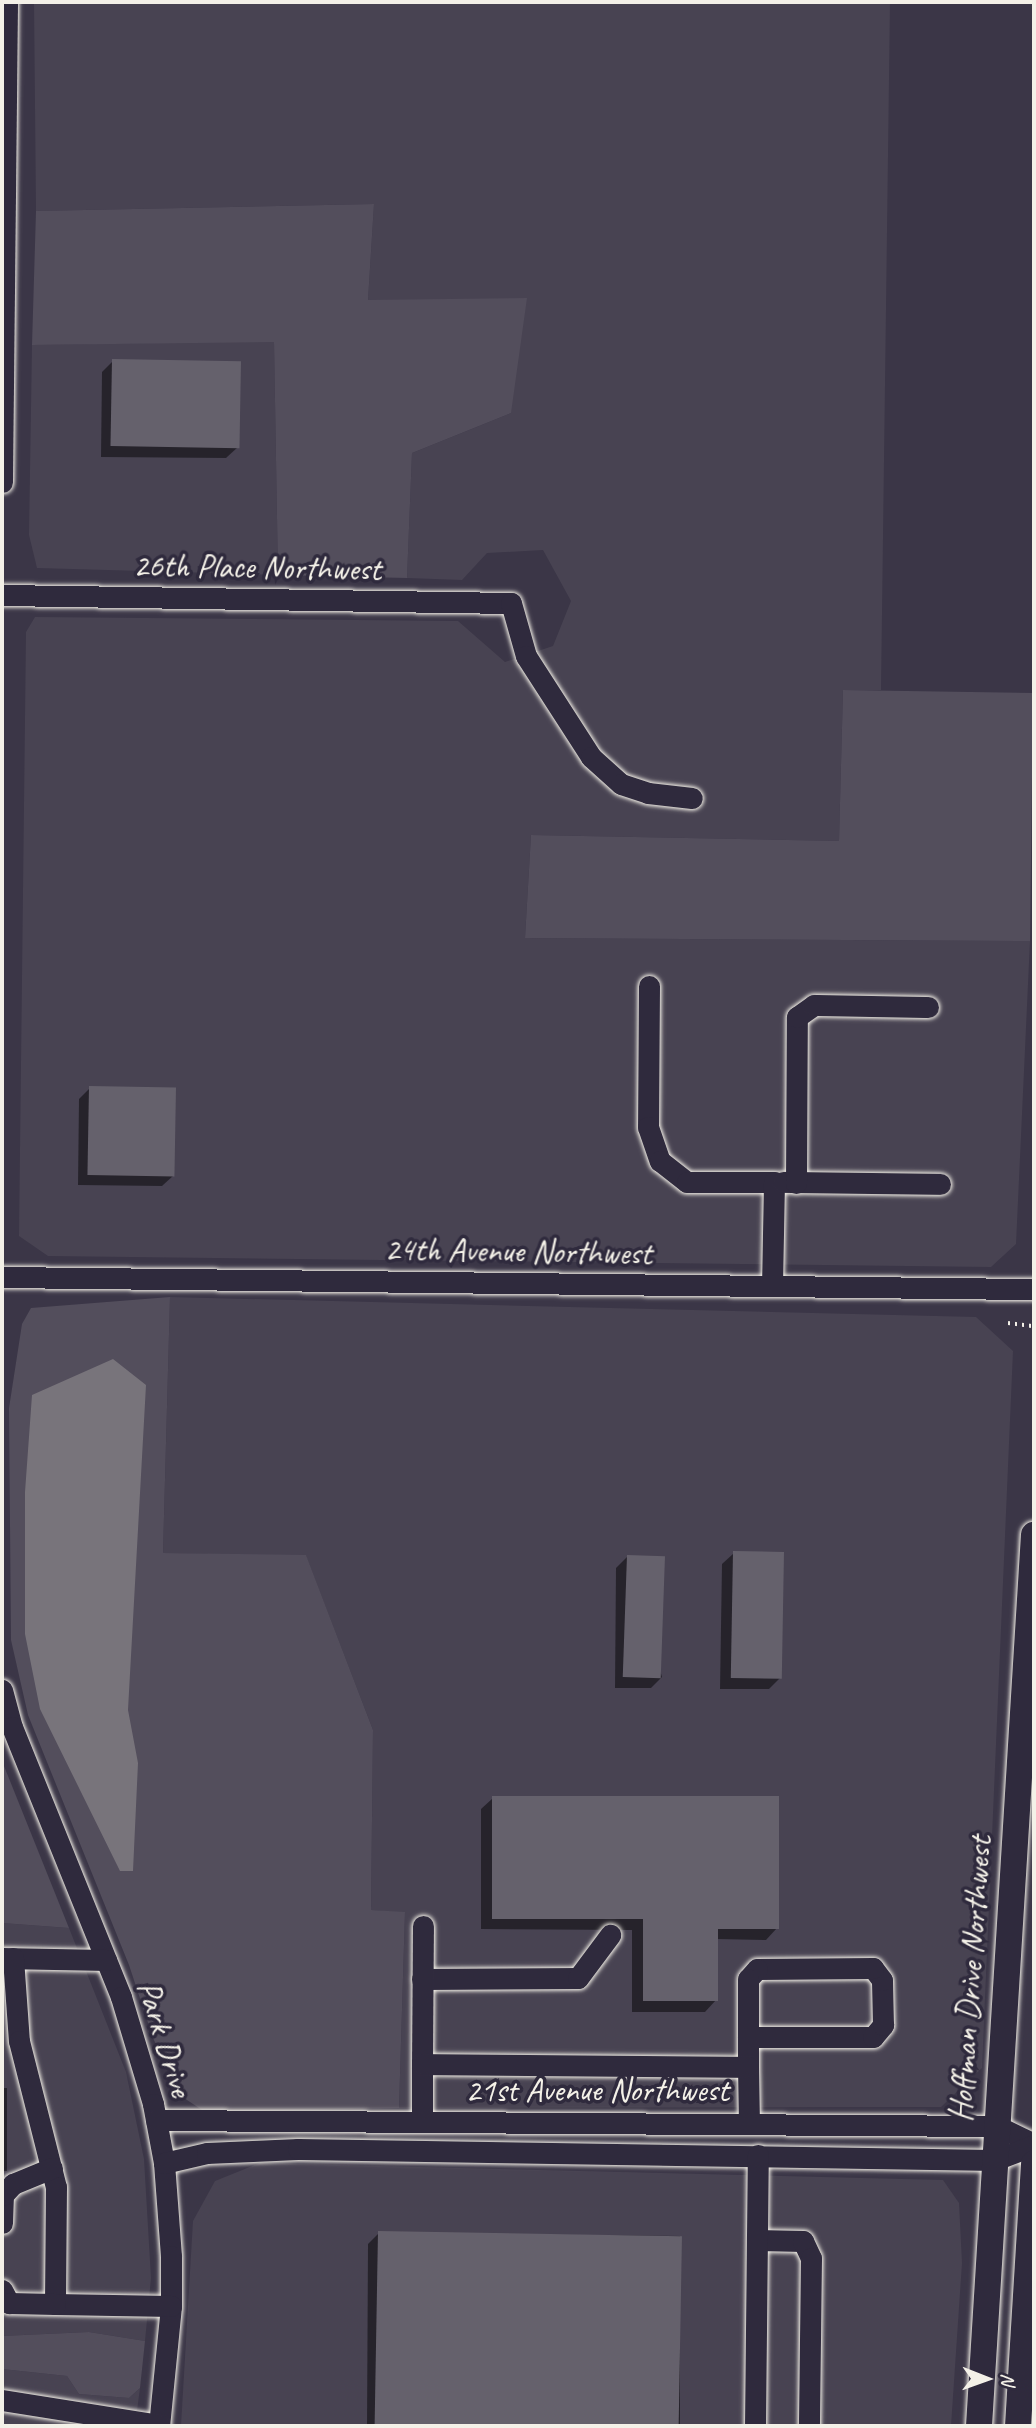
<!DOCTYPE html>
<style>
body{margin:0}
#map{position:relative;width:1036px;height:2428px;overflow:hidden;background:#3b3647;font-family:Caveat,sans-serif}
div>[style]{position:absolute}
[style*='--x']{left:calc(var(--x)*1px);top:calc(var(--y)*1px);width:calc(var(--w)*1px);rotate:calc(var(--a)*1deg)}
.built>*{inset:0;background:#484352}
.green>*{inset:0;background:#534e5c}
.water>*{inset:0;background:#78747b}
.shadow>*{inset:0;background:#0007;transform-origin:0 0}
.building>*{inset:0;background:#65616c;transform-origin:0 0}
.path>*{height:3.5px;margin-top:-1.75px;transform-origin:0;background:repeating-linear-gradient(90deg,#f4f1e8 0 2px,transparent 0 7px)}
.roads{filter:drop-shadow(0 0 2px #f4f1e8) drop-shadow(0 0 2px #f4f1e8)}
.minor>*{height:21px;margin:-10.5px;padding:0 10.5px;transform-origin:10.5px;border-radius:10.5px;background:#2f2a3d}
.major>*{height:26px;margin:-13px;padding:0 13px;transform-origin:13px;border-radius:13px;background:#2f2a3d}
span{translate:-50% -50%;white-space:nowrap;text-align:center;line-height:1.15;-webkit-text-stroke:7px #2f2a3d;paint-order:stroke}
.street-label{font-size:33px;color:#f4f1e8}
.frame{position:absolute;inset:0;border:4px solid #f4f1e8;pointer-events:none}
.north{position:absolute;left:952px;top:2344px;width:70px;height:70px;-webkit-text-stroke:5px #2f2a3d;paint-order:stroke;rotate:91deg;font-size:19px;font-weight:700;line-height:28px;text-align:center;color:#f4f1e8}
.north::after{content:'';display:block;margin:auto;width:24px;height:32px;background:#f4f1e8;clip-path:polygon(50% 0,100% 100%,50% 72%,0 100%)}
</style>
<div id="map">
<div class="built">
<div style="clip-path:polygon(34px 2px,890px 2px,881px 690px,843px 690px,839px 841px,531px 835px,525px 938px,1030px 941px,1016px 1244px,991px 1267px,48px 1256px,19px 1236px,26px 632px,35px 617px,458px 621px,505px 662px,553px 646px,571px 601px,543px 550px,487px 553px,462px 580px,407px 578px,412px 453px,511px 413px,368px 300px,374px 204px,36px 211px)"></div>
<div style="clip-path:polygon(274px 341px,278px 575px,37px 568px,29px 535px,32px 345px)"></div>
<div style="clip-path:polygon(170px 1297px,976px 1317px,1013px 1351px,982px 2068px,941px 2107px,399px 2108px,405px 1913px,371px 1910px,373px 1730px,306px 1556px,163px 1553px)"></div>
<div style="clip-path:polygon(2px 1923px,69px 1928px,126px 2072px,144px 2159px,151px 2278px,145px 2341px,89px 2332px,2px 2336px)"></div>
<div style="clip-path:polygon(260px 2163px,943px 2180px,959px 2203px,962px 2263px,951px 2426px,181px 2426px,193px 2221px,215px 2181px)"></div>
<div style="clip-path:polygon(2px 2369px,67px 2376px,79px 2394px,129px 2398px,140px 2388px,135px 2426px,2px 2426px)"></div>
</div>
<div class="green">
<div style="clip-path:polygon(374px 204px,368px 300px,527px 298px,511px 413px,412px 453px,407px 578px,278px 575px,274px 342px,32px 345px,36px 211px)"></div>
<div style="clip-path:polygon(843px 690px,1033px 693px,1030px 941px,525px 938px,531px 835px,839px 841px)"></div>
<div style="clip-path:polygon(170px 1297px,163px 1553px,306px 1555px,373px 1730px,371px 1910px,405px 1912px,399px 2108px,205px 2112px,181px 2096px,153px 2038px,129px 1965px,28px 1715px,11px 1640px,9px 1408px,22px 1324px,31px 1308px)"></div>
<div style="clip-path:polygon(2px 1761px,69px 1928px,2px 1923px)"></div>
<div style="clip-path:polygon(89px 2332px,145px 2341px,140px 2388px,129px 2398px,79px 2394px,67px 2376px,2px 2369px,2px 2336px)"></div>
</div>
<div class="water">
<div style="clip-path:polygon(113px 1359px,146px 1385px,128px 1710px,138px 1763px,133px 1871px,120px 1871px,40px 1709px,25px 1634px,25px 1492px,32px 1395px)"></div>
</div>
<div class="shadow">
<div style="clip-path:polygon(113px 361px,238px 447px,226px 458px,101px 457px,102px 372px)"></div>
<div style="clip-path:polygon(90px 1088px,174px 1175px,162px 1186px,78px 1185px,79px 1099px)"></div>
<div style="clip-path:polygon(734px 1553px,780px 1678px,769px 1689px,720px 1689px,722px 1564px)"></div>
<div style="clip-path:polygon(627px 1557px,662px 1677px,651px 1688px,615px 1688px,616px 1568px)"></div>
<div style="clip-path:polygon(493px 1798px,777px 1928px,766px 1940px,716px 1939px,716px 2000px,705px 2012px,632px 2012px,632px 1930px,481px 1929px,481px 1809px)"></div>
<div style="left:2px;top:2088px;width:5px;height:83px"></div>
<div style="clip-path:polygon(379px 2233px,680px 2236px,680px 2426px,367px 2426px,368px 2244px)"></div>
</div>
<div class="building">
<div style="left:112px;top:359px;width:129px;height:87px;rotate:1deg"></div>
<div style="left:89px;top:1086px;width:87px;height:89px;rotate:1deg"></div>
<div style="left:733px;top:1551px;width:51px;height:127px;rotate:1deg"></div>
<div style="left:627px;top:1555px;width:38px;height:122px;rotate:2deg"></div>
<div style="clip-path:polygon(492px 1796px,779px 1796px,779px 1929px,718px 1929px,718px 2001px,643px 2001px,643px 1919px,492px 1919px)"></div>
<div style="left:378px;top:2231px;width:304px;height:195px;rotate:1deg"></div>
</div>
<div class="path">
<div style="--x:1008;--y:1323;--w:26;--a:7"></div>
</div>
<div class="roads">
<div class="minor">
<div style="--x:2;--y:482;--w:480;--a:-89.4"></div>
<div style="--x:2;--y:595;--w:509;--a:0.9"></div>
<div style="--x:511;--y:603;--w:55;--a:74.2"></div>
<div style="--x:526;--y:656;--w:120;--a:57.2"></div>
<div style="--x:591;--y:757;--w:40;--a:42"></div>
<div style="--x:621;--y:784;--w:28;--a:18"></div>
<div style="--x:648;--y:793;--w:44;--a:6.5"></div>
<div style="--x:649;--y:986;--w:141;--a:90.4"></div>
<div style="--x:648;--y:1127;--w:36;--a:71"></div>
<div style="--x:660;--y:1161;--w:34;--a:38"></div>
<div style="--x:687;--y:1182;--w:87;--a:0"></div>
<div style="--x:774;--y:1182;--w:104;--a:91.1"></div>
<div style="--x:783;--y:1182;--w:157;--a:0.7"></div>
<div style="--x:796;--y:1183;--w:166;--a:-89.7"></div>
<div style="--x:797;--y:1017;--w:21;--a:-35"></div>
<div style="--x:814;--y:1005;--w:114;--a:1"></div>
<div style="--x:2;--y:1277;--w:1032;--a:0.67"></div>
<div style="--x:2;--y:1690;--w:38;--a:75"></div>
<div style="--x:12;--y:1727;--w:291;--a:68"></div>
<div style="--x:121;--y:1997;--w:112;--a:73.3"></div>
<div style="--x:153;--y:2104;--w:60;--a:79.4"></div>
<div style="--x:164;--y:2163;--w:93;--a:85.7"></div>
<div style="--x:171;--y:2256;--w:50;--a:90"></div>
<div style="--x:171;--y:2306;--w:121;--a:95.7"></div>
<div style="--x:2;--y:1958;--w:104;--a:1.1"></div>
<div style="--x:13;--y:1958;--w:83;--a:85.9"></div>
<div style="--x:19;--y:2041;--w:151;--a:75.8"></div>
<div style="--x:56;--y:2187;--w:117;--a:90.5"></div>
<div style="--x:55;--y:2304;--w:116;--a:1"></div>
<div style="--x:422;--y:1979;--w:156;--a:-0.4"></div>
<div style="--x:578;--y:1978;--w:54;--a:-53.3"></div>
<div style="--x:748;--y:2037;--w:125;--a:0"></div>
<div style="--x:873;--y:2037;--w:16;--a:-50"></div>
<div style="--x:883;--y:2025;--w:45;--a:-91.3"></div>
<div style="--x:882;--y:1980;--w:15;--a:-127"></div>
<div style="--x:873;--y:1968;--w:116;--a:179.5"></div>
<div style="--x:757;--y:1969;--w:13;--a:132"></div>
<div style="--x:748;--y:1979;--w:88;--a:90"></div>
<div style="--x:748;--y:2067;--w:56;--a:89"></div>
<div style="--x:422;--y:2064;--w:138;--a:-89.6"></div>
<div style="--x:156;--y:2120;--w:841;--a:0.41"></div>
<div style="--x:997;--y:2126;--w:41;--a:25.9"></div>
<div style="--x:422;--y:2121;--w:57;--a:-90"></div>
<div style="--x:422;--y:2064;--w:326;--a:0.5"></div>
<div style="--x:164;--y:2163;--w:44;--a:-13.1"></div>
<div style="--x:207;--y:2153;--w:91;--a:-2.5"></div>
<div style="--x:298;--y:2149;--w:697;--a:0.9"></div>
<div style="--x:995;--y:2160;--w:42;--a:-21"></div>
<div style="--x:2;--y:2223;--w:28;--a:-88"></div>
<div style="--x:3;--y:2195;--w:15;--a:-48"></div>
<div style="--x:13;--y:2184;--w:42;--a:-22.3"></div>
<div style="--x:757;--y:2240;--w:46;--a:1.2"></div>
<div style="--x:803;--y:2241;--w:19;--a:65"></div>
<div style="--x:811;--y:2258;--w:168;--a:90.7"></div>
<div style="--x:2;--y:2290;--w:15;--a:62"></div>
<div style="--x:9;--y:2303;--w:46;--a:1.2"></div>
<div style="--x:2;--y:2400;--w:159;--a:9"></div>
<div style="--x:755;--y:2426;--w:271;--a:-89.4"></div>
</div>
<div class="major">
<div style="--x:979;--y:2426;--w:893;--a:-86.47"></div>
<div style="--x:1018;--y:2426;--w:263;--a:-86.5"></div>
</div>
</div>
<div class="street-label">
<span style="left:257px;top:568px;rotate:1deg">26th Place Northwest</span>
<span style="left:518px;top:1252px;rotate:1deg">24th Avenue Northwest</span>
<span style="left:971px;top:1979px;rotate:-86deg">Hoffman Drive Northwest</span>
<span style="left:164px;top:2039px;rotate:73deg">Park Drive</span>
<span style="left:597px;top:2091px">21st Avenue Northwest</span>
</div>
<div class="frame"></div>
<div class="north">N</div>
</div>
